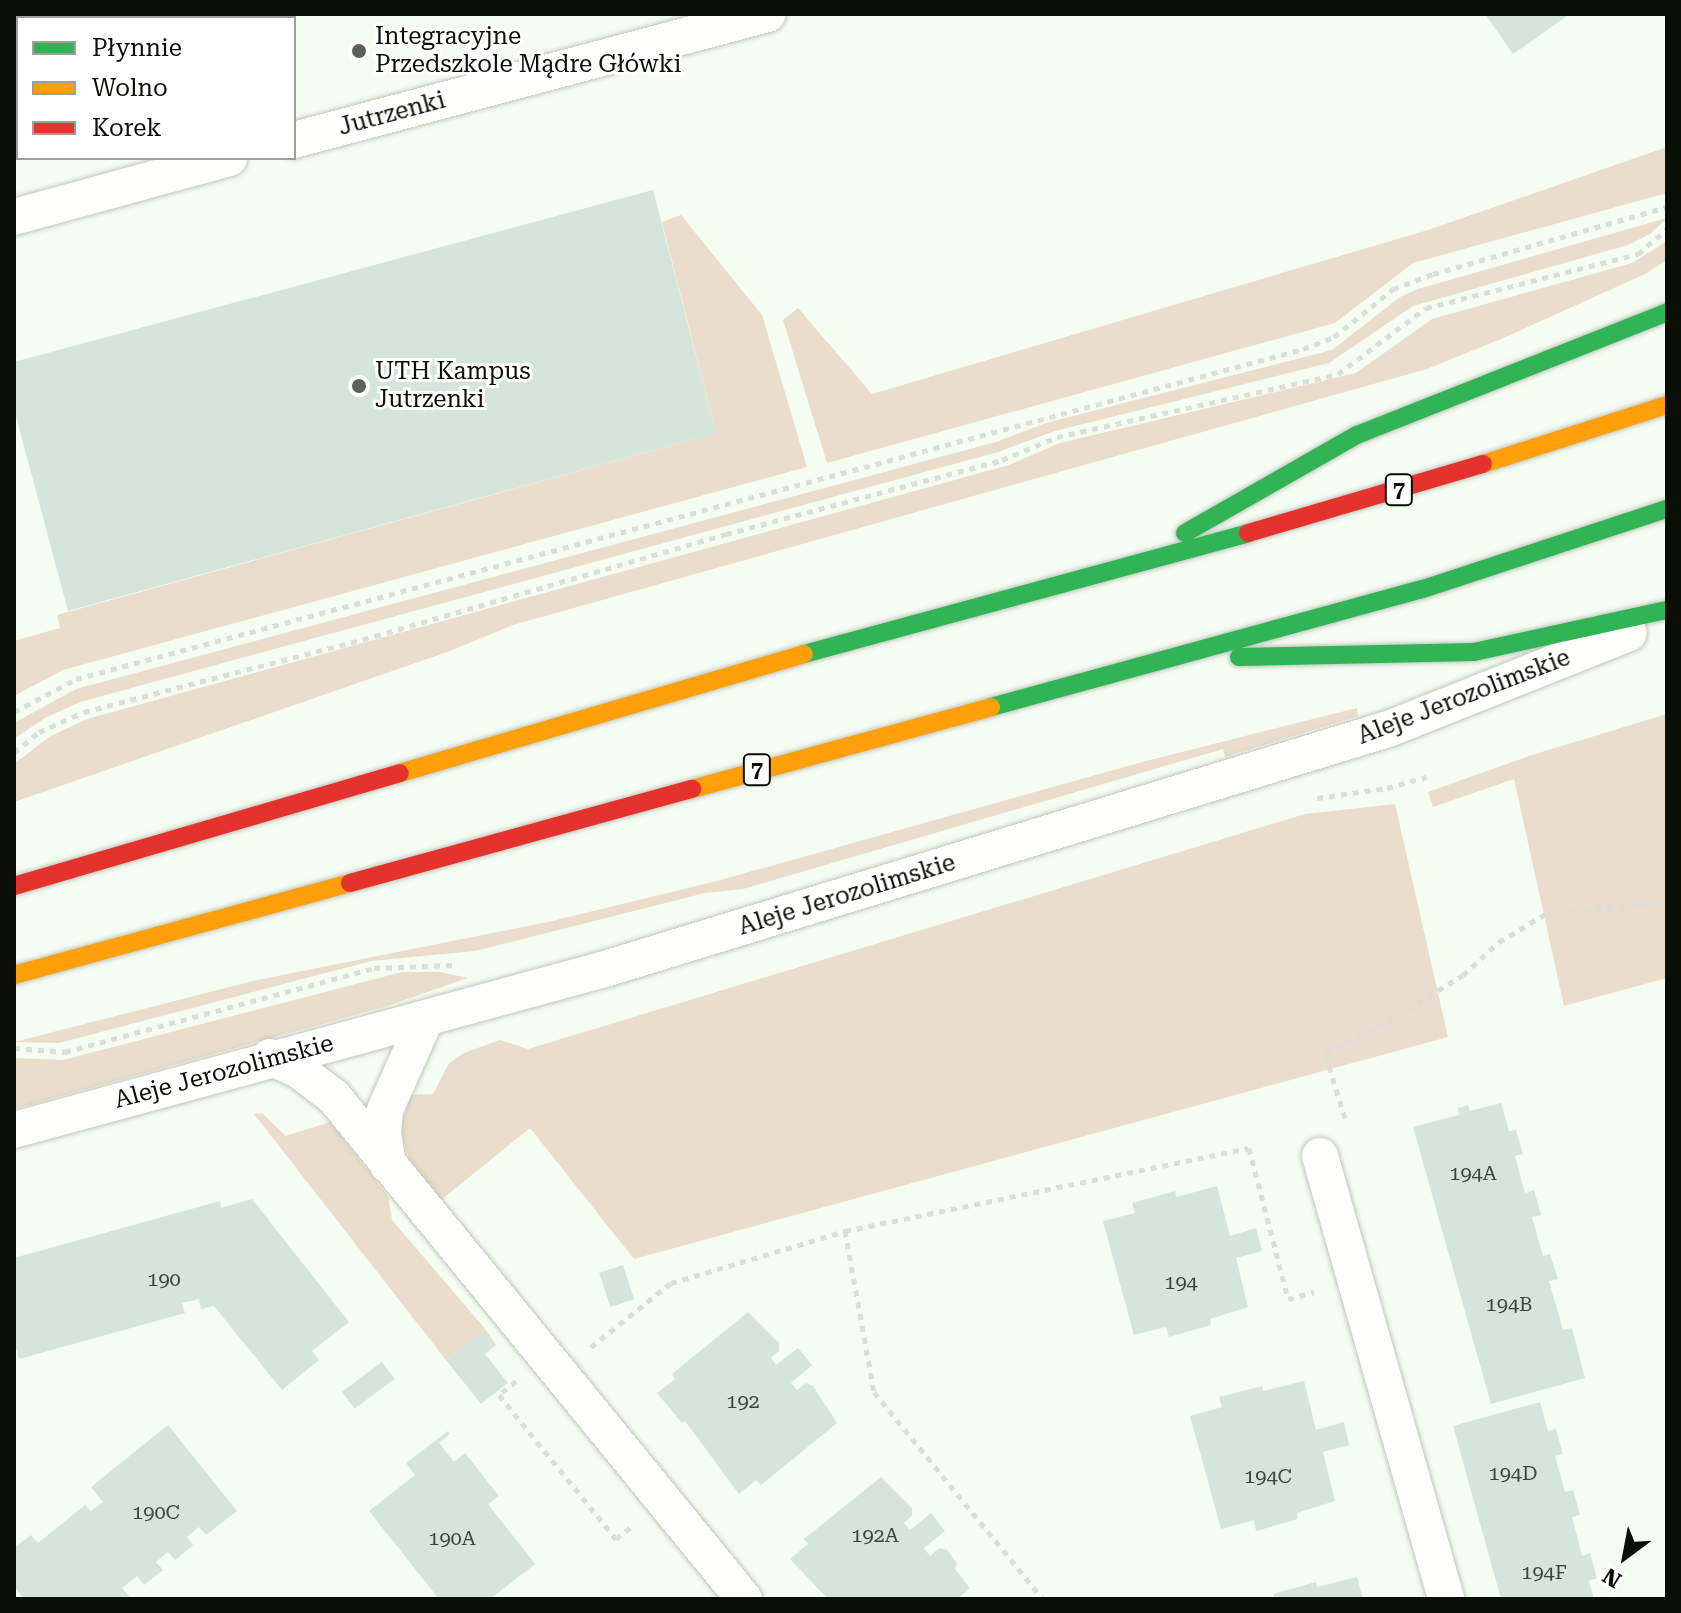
<!DOCTYPE html>
<meta charset="utf-8">
<style>
body{margin:0}
#map{position:relative;width:1681px;height:1613px;overflow:hidden;background:#f5fcf2;font-family:"Roboto Serif",serif}
div>[style]{position:absolute}
[style*='--x']{left:calc(var(--x)*1px);top:calc(var(--y)*1px);width:calc(var(--w)*1px);rotate:calc(var(--a)*1deg)}
.green>*{inset:0;background:#eaddcb}
.building>*{inset:0;background:#d6e5dc;transform-origin:0 0}
.path>*{height:5px;margin-top:-2.5px;transform-origin:0;background:repeating-linear-gradient(90deg,#dcdedc 0 6px,transparent 0 12px)}
.roads{filter:drop-shadow(0 0 2px #c0c7bd) drop-shadow(0 0 2px #c0c7bd)}
.street>*{height:36px;margin:-18px;padding:0 18px;transform-origin:18px;border-radius:18px;background:#fefffd}
.fast>*{height:18px;margin:-9px;padding:0 9px;transform-origin:9px;border-radius:9px;background:#30b455}
.slow>*{height:18px;margin:-9px;padding:0 9px;transform-origin:9px;border-radius:9px;background:#ff9f0a}
.jam>*{height:18px;margin:-9px;padding:0 9px;transform-origin:9px;border-radius:9px;background:#e5322d}
.dots>*{width:22px;height:22px;translate:-50% -50%;box-sizing:border-box;border:4px solid #fff;border-radius:50%}
span{translate:-50% -50%;white-space:nowrap;text-align:center;line-height:1.15;-webkit-text-stroke:6px #fff;paint-order:stroke}
.number-label{font-size:20px;color:#3d453c}
.number-label span{-webkit-text-stroke-width:0}
.shield-label span{padding:2px 6px;background:#fff;border:2px solid;border-radius:6px;-webkit-text-stroke-width:0}
.shield-label{font-size:22px;color:#090e06;font-weight:700}
.poi-label{font-size:24px;color:#090e06}
.left{translate:0 -50%;text-align:left}
.street-label{font-size:24px;color:#090e06}
.frame{position:absolute;inset:0;border:16px solid #090e06;pointer-events:none}
.legend{position:absolute;left:16px;top:16px;width:280px;height:144px;box-sizing:border-box;background:#fff;border:2px solid #9d9f9b;margin:0;padding:10px 14px;list-style:none;font-size:24px;color:#090e06}
.legend li{display:flex;align-items:center;gap:16px;height:40px}
.legend b{width:40px;border:2px solid #9d9f9b}
.north{position:absolute;left:1585px;top:1517px;width:80px;height:80px;-webkit-text-stroke:6px #fff;paint-order:stroke;rotate:212deg;font-size:22px;font-weight:700;line-height:32px;text-align:center;color:#090e06}
.north::after{content:'';display:block;margin:auto;width:28px;height:36px;background:#090e06;clip-path:polygon(50% 0,100% 100%,50% 72%,0 100%)}
</style>
<div id="map">
<div class="green">
<div style="clip-path:polygon(1667px 147px,1667px 193px,1413px 263px,1335px 323px,827px 463px,783px 320px,798px 308px,872px 394px,1428px 230px)"></div>
<div style="clip-path:polygon(681px 215px,762px 315px,807px 467px,63px 670px,14px 696px,14px 641px,60px 628px,57px 615px,716px 433px,662px 222px)"></div>
<div style="clip-path:polygon(1667px 218px,1650px 234px,1628px 245px,1413px 306px,1329px 363px,1055px 431px,998px 452px,80px 702px,45px 718px,14px 739px,14px 723px,76px 689px,996px 442px,1046px 423px,1332px 350px,1400px 297px,1418px 289px)"></div>
<div style="clip-path:polygon(1667px 241px,1667px 260px,1645px 274px,1506px 337px,1427px 369px,513px 625px,450px 651px,14px 802px,14px 764px,49px 737px,87px 719px,1009px 465px,1060px 443px,1356px 373px,1432px 319px,1632px 263px)"></div>
<div style="clip-path:polygon(1357px 708px,1358px 716px,1225px 757px,1223px 749px,743px 889px,705px 893px,475px 951px,371px 961px,59px 1043px,14px 1042px,253px 981px,548px 922px,717px 881px,1146px 761px)"></div>
<div style="clip-path:polygon(1667px 714px,1667px 978px,1564px 1006px,1514px 779px,1433px 807px,1428px 792px,1532px 755px)"></div>
<div style="clip-path:polygon(1395px 804px,1448px 1037px,634px 1259px,530px 1128px,441px 1200px,410px 1161px,402px 1138px,403px 1119px,411px 1095px,433px 1094px,449px 1063px,464px 1053px,500px 1040px,528px 1049px,1305px 814px)"></div>
<div style="clip-path:polygon(402px 972px,440px 972px,468px 978px,384px 1007px,14px 1109px,14px 1058px,63px 1060px)"></div>
<div style="clip-path:polygon(262px 1113px,286px 1136px,330px 1122px,388px 1196px,392px 1220px,486px 1330px,446px 1360px,254px 1114px)"></div>
</div>
<div class="building">
<div style="clip-path:polygon(1485px 14px,1570px 14px,1513px 54px)"></div>
<div style="clip-path:polygon(653px 190px,716px 433px,68px 611px,14px 409px,14px 362px)"></div>
<div style="clip-path:polygon(1501px 1103px,1509px 1131px,1516px 1130px,1523px 1154px,1515px 1156px,1525px 1193px,1534px 1190px,1541px 1215px,1532px 1217px,1543px 1256px,1550px 1254px,1558px 1279px,1549px 1281px,1563px 1330px,1572px 1328px,1585px 1378px,1491px 1404px,1413px 1127px,1459px 1115px,1458px 1108px,1468px 1105px,1470px 1111px)"></div>
<div style="clip-path:polygon(1217px 1186px,1230px 1236px,1256px 1228px,1262px 1251px,1236px 1258px,1248px 1307px,1210px 1319px,1211px 1325px,1169px 1337px,1166px 1327px,1134px 1335px,1103px 1221px,1135px 1213px,1132px 1203px,1175px 1191px,1176px 1197px)"></div>
<div style="clip-path:polygon(252px 1199px,349px 1322px,312px 1351px,319px 1360px,282px 1390px,214px 1306px,201px 1309px,199px 1299px,182px 1303px,185px 1313px,19px 1359px,17px 1349px,14px 1350px,14px 1258px,220px 1201px,221px 1208px)"></div>
<div style="left:623px;top:1265px;width:36px;height:25px;rotate:72deg"></div>
<div style="clip-path:polygon(748px 1312px,779px 1343px,779px 1351px,771px 1358px,776px 1365px,798px 1348px,812px 1365px,791px 1383px,797px 1390px,806px 1383px,813px 1386px,837px 1423px,761px 1485px,756px 1480px,739px 1494px,685px 1421px,682px 1423px,657px 1393px,675px 1379px,672px 1374px)"></div>
<div style="clip-path:polygon(486px 1330px,496px 1345px,485px 1354px,508px 1383px,481px 1404px,446px 1360px)"></div>
<div style="left:382px;top:1362px;width:21px;height:50px;rotate:53deg"></div>
<div style="clip-path:polygon(1304px 1381px,1316px 1430px,1344px 1422px,1349px 1445px,1323px 1452px,1335px 1501px,1297px 1513px,1298px 1519px,1256px 1531px,1254px 1520px,1221px 1529px,1190px 1416px,1222px 1407px,1219px 1397px,1262px 1386px,1263px 1391px)"></div>
<div style="clip-path:polygon(1540px 1402px,1548px 1431px,1556px 1429px,1563px 1454px,1555px 1456px,1565px 1492px,1573px 1490px,1580px 1515px,1572px 1517px,1582px 1556px,1590px 1553px,1597px 1578px,1589px 1581px,1594px 1599px,1501px 1599px,1453px 1426px)"></div>
<div style="clip-path:polygon(168px 1425px,237px 1511px,206px 1535px,199px 1527px,187px 1537px,193px 1545px,175px 1560px,168px 1552px,156px 1562px,163px 1570px,144px 1585px,137px 1576px,122px 1588px,129px 1596px,126px 1599px,24px 1599px,14px 1586px,14px 1548px,31px 1535px,38px 1543px,85px 1505px,91px 1511px,103px 1502px,91px 1487px)"></div>
<div style="clip-path:polygon(448px 1431px,450px 1434px,439px 1443px,454px 1462px,465px 1453px,499px 1496px,488px 1504px,535px 1564px,490px 1599px,439px 1599px,369px 1511px,415px 1475px,406px 1463px)"></div>
<div style="clip-path:polygon(881px 1477px,912px 1508px,912px 1516px,904px 1523px,910px 1530px,931px 1513px,945px 1531px,924px 1548px,930px 1556px,939px 1548px,947px 1550px,957px 1563px,955px 1569px,970px 1588px,957px 1599px,828px 1599px,790px 1559px,808px 1544px,804px 1539px)"></div>
<div style="clip-path:polygon(1357px 1577px,1363px 1599px,1274px 1599px,1273px 1594px,1316px 1582px,1317px 1587px)"></div>
</div>
<div class="path">
<div style="--x:14;--y:712;--w:70;--a:-28"></div>
<div style="--x:76;--y:679;--w:1271;--a:-15.05"></div>
<div style="--x:1303;--y:349;--w:33;--a:-21"></div>
<div style="--x:1334;--y:337;--w:76;--a:-39.1"></div>
<div style="--x:1393;--y:289;--w:43;--a:-20.6"></div>
<div style="--x:1433;--y:274;--w:243;--a:-16"></div>
<div style="--x:14;--y:753;--w:33;--a:-40"></div>
<div style="--x:39;--y:732;--w:49;--a:-24"></div>
<div style="--x:84;--y:712;--w:301;--a:-14.6"></div>
<div style="--x:375;--y:636;--w:366;--a:-16.2"></div>
<div style="--x:726;--y:534;--w:286;--a:-15"></div>
<div style="--x:1002;--y:460;--w:60;--a:-22.7"></div>
<div style="--x:1057;--y:437;--w:288;--a:-12.6"></div>
<div style="--x:1338;--y:374;--w:110;--a:-36.9"></div>
<div style="--x:1426;--y:308;--w:219;--a:-14.3"></div>
<div style="--x:1638;--y:254;--w:38;--a:-41"></div>
<div style="--x:1317;--y:798;--w:71;--a:-8.1"></div>
<div style="--x:1387;--y:788;--w:41;--a:-15.8"></div>
<div style="--x:14;--y:1048;--w:51;--a:4.5"></div>
<div style="--x:65;--y:1052;--w:320;--a:-15.2"></div>
<div style="--x:374;--y:968;--w:79;--a:-2.2"></div>
<div style="--x:1345;--y:1118;--w:68;--a:-107.1"></div>
<div style="--x:1325;--y:1053;--w:69;--a:-26.6"></div>
<div style="--x:1387;--y:1022;--w:89;--a:-31.7"></div>
<div style="--x:1463;--y:975;--w:49;--a:-42.5"></div>
<div style="--x:1499;--y:942;--w:56;--a:-31.1"></div>
<div style="--x:1547;--y:913;--w:121;--a:-5.2"></div>
<div style="--x:845;--y:1231;--w:412;--a:-11.6"></div>
<div style="--x:1249;--y:1148;--w:156;--a:75.5"></div>
<div style="--x:1288;--y:1299;--w:27;--a:-15"></div>
<div style="--x:591;--y:1347;--w:102;--a:-38.7"></div>
<div style="--x:671;--y:1283;--w:182;--a:-16.6"></div>
<div style="--x:845;--y:1231;--w:164;--a:79.8"></div>
<div style="--x:874;--y:1392;--w:267;--a:50.8"></div>
<div style="--x:516;--y:1381;--w:22;--a:141"></div>
<div style="--x:499;--y:1395;--w:186;--a:50.9"></div>
<div style="--x:616;--y:1539;--w:22;--a:-39"></div>
</div>
<div class="roads">
<div class="street">
<div style="--x:23;--y:14;--w:6;--a:39"></div>
<div style="--x:294;--y:140;--w:490;--a:-14.9"></div>
<div style="--x:14;--y:217;--w:223;--a:-15.3"></div>
<div style="--x:270;--y:1057;--w:30;--a:24"></div>
<div style="--x:297;--y:1069;--w:46;--a:37.1"></div>
<div style="--x:334;--y:1097;--w:648;--a:50.76"></div>
<div style="--x:14;--y:1130;--w:613;--a:-15.24"></div>
<div style="--x:605;--y:969;--w:819;--a:-17.04"></div>
<div style="--x:1388;--y:729;--w:259;--a:-21.7"></div>
<div style="--x:1320;--y:1156;--w:461;--a:74.1"></div>
<div style="--x:388;--y:1165;--w:32;--a:-99"></div>
<div style="--x:383;--y:1133;--w:23;--a:-85"></div>
<div style="--x:385;--y:1110;--w:98;--a:-66"></div>
</div>
<div class="fast">
<div style="--x:1185;--y:533;--w:198;--a:-29.7"></div>
<div style="--x:1357;--y:435;--w:334;--a:-21.6"></div>
<div style="--x:804;--y:654;--w:460;--a:-15.2"></div>
<div style="--x:1239;--y:657;--w:235;--a:-1.2"></div>
<div style="--x:1474;--y:652;--w:198;--a:-12.3"></div>
<div style="--x:991;--y:707;--w:448;--a:-15.3"></div>
<div style="--x:1423;--y:589;--w:257;--a:-18.2"></div>
</div>
<div class="slow">
<div style="--x:1483;--y:464;--w:193;--a:-17.8"></div>
<div style="--x:400;--y:773;--w:421;--a:-16.4"></div>
<div style="--x:692;--y:789;--w:310;--a:-15.3"></div>
<div style="--x:14;--y:975;--w:348;--a:-15.3"></div>
</div>
<div class="jam">
<div style="--x:1248;--y:533;--w:245;--a:-16.4"></div>
<div style="--x:350;--y:883;--w:355;--a:-15.4"></div>
<div style="--x:14;--y:886;--w:402;--a:-16.3"></div>
</div>
</div>
<div class="dots">
<div style="left:359px;top:51px;background:#5c6159"></div>
<div style="left:359px;top:386px;background:#5c6159"></div>
</div>
<div class="number-label">
<span style="left:1473px;top:1173px">194A</span>
<span style="left:164px;top:1279px">190</span>
<span style="left:1181px;top:1282px">194</span>
<span style="left:1509px;top:1304px">194B</span>
<span style="left:743px;top:1401px">192</span>
<span style="left:1513px;top:1473px">194D</span>
<span style="left:1268px;top:1476px">194C</span>
<span style="left:156px;top:1512px">190C</span>
<span style="left:875px;top:1535px">192A</span>
<span style="left:452px;top:1538px">190A</span>
<span style="left:1544px;top:1572px">194F</span>
</div>
<div class="shield-label">
<span style="left:1399px;top:490px">7</span>
<span style="left:757px;top:770px">7</span>
</div>
<div class="poi-label">
<span class="left" style="left:375px;top:51px">Integracyjne<br>Przedszkole Mądre Główki</span>
<span class="left" style="left:375px;top:386px">UTH Kampus<br>Jutrzenki</span>
</div>
<div class="street-label">
<span style="left:392px;top:114px;rotate:-15deg">Jutrzenki</span>
<span style="left:1464px;top:697px;rotate:-21deg">Aleje Jerozolimskie</span>
<span style="left:847px;top:895px;rotate:-17deg">Aleje Jerozolimskie</span>
<span style="left:224px;top:1072px;rotate:-15deg">Aleje Jerozolimskie</span>
</div>
<div class="frame"></div>
<ul class="legend">
<li><b style="height:10px;background:#30b455"></b>Płynnie</li>
<li><b style="height:10px;background:#ff9f0a"></b>Wolno</li>
<li><b style="height:10px;background:#e5322d"></b>Korek</li>
</ul>
<div class="north">N</div>
</div>
